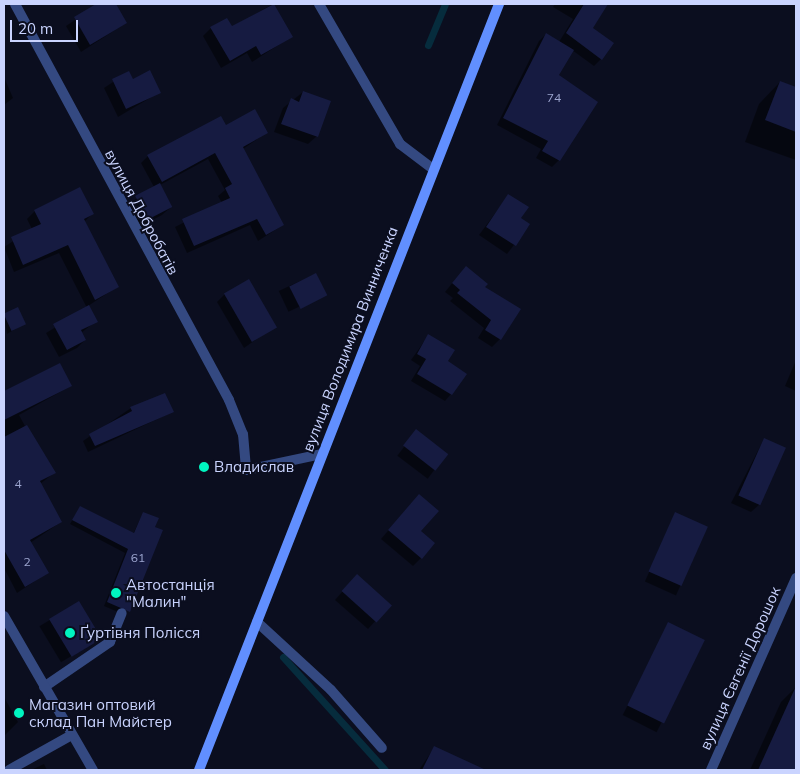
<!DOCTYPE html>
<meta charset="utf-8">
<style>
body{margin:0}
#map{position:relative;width:800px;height:774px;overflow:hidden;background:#0b0e1f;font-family:Mulish,sans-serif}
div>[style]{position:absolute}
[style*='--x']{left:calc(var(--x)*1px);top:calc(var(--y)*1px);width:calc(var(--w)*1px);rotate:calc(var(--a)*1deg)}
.shadow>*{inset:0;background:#0007;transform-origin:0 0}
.stream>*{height:7px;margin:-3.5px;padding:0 3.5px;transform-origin:3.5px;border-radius:3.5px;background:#062c3d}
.building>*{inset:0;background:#161b41;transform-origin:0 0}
.lane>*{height:10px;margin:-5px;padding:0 5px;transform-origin:5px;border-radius:5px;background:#344981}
.street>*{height:10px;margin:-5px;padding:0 5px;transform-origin:5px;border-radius:5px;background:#344981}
.secondary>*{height:10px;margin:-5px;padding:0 5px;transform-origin:5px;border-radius:5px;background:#618fff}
.dots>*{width:14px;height:14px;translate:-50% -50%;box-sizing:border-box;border:2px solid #0b0e1f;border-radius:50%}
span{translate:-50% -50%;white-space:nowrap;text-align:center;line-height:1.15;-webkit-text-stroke:4px #0b0e1f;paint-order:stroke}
.number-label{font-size:12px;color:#9da6d0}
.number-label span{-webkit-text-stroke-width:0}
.street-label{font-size:15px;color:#cad4ff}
.poi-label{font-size:15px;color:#cad4ff}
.left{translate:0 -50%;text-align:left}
.frame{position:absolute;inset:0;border:5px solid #cad4ff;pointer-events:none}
.scale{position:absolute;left:10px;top:20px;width:68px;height:22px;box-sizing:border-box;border:2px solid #cad4ff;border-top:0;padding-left:6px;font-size:15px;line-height:18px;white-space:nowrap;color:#cad4ff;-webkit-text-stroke:4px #0b0e1f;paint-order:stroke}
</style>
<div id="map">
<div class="shadow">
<div style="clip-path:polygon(99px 4px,115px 4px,126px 23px,81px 52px,66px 26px)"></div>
<div style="clip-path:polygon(273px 4px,291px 37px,252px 62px,247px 53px,221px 68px,203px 36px,211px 28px,231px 28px)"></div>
<div style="clip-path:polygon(555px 4px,607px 4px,591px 28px,601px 59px,594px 66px,572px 50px,557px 75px,559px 160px,552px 167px,536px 158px,541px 149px,497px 125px,539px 41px,546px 34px,559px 42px,573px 19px,553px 7px)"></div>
<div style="clip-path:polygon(128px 72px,132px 80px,160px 92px,118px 117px,104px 88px)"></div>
<div style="clip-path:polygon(4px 77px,13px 98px,4px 105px)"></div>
<div style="clip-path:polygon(780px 82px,796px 88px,796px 160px,745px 142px,759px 104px)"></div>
<div style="clip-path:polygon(303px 92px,317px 136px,308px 144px,274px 132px,283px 108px)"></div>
<div style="clip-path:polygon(225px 126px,266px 133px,243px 149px,283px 225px,258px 241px,250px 225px,187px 253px,175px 227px,222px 203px,218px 196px,225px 190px,208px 159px,160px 185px,171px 207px,162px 215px,139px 227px,128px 204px,154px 187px,141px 163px,148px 156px)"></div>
<div style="clip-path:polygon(508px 196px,520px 219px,529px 225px,507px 254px,479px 235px)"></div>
<div style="clip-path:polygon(35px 211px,92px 214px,84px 222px,117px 287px,88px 306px,96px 321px,81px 333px,85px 340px,77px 348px,59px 357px,46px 333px,87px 308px,59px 253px,14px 272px,4px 247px,32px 229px,27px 219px)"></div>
<div style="left:315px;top:274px;width:23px;height:40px;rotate:65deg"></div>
<div style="clip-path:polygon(458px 276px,483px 287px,500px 339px,492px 347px,478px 338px,484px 328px,450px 301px,453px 298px,445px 292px)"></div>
<div style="clip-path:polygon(225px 294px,275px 326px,244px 348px,217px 302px)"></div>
<div style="clip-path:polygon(18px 309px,25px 323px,7px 334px,4px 316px)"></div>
<div style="clip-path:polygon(428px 336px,447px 361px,451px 394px,445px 401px,411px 381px,420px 366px,411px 360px)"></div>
<div style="clip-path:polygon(796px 360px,796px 391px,785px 386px)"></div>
<div style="clip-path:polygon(62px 369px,71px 386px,19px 415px,25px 426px,4px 441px,4px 403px)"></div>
<div style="clip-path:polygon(131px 408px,172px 412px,88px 452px,83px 441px)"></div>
<div style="left:416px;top:431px;width:38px;height:31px;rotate:37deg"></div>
<div style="clip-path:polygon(764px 439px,760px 504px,751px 512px,731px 503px)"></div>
<div style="clip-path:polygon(45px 455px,54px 473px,40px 484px,61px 522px,30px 543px,47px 573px,17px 593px,4px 568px,4px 479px)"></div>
<div style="clip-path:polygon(411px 504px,421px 558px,413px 566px,381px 539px)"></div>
<div style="clip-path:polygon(80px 507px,133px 534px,143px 513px,125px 615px,104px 606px,125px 553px,70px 524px)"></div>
<div style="left:675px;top:514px;width:34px;height:74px;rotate:24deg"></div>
<div style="clip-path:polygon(349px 584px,390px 605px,368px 629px,335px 600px)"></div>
<div style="left:78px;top:603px;width:42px;height:45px;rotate:59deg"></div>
<div style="left:669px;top:624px;width:38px;height:102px;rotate:27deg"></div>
<div style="clip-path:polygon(796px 687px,796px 770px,750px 770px,781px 702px)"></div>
<div style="clip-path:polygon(4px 697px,18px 722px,4px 736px)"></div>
<div style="clip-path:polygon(434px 748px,460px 760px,456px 770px,419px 770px)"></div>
<div style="clip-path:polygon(44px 764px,47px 770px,31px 770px)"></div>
</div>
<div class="stream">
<div style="--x:428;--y:45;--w:44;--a:-67.5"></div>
<div style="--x:283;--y:657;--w:152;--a:47.9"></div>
</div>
<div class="building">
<div style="clip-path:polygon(96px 4px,116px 4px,127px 23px,90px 45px,74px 17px)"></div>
<div style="clip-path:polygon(274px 4px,293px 37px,261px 55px,256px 46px,230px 61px,210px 27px,227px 18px,232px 26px)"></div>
<div style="clip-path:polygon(584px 4px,608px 4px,593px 28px,614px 43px,602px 60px,566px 33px)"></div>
<div style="clip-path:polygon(546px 33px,574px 50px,559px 75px,598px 102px,560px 161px,542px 151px,548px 141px,503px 118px)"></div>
<div style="clip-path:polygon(150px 70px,161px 93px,126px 109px,112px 79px,129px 71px,133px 79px)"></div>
<div style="clip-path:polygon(780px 81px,796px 87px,796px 132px,765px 120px)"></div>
<div style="clip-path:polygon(303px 91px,331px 101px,318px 137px,281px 124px,291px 98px,299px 102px)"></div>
<div style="clip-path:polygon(255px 109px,268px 133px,243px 147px,284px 225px,266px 235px,257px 219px,194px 246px,182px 219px,230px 198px,225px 188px,232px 184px,215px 153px,162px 182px,147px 155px,221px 116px,226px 125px)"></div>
<div style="left:160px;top:183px;width:27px;height:28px;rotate:63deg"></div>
<div style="clip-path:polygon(80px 187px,94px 214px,84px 219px,119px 287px,95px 300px,68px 245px,23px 265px,11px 237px,41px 224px,34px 210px)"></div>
<div style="clip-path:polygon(508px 194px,529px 207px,521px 218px,530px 224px,516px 246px,486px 227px)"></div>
<div style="clip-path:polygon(466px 266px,488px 284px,485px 287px,521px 309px,501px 340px,485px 330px,491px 320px,457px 293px,460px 290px,452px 283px)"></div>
<div style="left:316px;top:273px;width:25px;height:30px;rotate:63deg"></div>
<div style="left:249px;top:279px;width:56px;height:29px;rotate:60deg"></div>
<div style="clip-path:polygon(89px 305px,98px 322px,81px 330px,86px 340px,67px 350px,53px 324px)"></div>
<div style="left:18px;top:307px;width:19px;height:16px;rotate:65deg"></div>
<div style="clip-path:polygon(428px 334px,455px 350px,448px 361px,467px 374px,452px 395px,417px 374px,426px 359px,417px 354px)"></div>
<div style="clip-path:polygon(60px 363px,72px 386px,4px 420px,4px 391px)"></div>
<div style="clip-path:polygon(165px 393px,174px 412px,95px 446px,89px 434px,132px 411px,130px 407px)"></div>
<div style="clip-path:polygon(27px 425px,56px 473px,40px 481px,62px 522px,30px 540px,49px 573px,25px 587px,4px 550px,4px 437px)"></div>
<div style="left:416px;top:429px;width:41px;height:21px;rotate:38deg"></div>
<div style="left:764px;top:438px;width:24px;height:63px;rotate:24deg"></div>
<div style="clip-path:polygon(419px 494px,439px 511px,421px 531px,435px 543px,422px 559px,388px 530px)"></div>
<div style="clip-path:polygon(80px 506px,134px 533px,143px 512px,159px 518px,155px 527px,163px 530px,130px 612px,107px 602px,128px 549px,72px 520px)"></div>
<div style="left:675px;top:512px;width:36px;height:65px;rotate:24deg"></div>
<div style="left:357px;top:574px;width:47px;height:23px;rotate:42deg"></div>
<div style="left:79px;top:601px;width:44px;height:35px;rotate:59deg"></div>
<div style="left:668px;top:622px;width:41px;height:93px;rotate:26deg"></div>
<div style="clip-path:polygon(796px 686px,796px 770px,758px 770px)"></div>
<div style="clip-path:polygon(434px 746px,486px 770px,422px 770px)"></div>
</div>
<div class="lane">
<div style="--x:257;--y:622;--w:100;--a:42.6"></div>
<div style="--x:331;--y:690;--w:77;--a:48.7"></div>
<div style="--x:44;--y:687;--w:80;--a:-34.3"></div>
<div style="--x:110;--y:642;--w:31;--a:-68"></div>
</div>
<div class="street">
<div style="--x:15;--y:4;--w:450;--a:61.6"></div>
<div style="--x:229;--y:400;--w:37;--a:68"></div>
<div style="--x:243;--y:434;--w:36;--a:85"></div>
<div style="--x:246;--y:470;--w:78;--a:-11.9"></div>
<div style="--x:319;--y:4;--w:162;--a:59.9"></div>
<div style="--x:400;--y:144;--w:41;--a:37.1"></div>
<div style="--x:4;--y:616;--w:178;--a:60"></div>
<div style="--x:9;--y:770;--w:72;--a:-29.1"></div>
<div style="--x:711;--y:770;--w:210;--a:-66.1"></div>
</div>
<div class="secondary">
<div style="--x:199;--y:770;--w:823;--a:-68.61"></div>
</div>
<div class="dots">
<div style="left:204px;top:467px;background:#00f5c0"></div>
<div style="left:116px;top:593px;background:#00f5c0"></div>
<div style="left:70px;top:633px;background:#00f5c0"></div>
<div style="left:19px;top:713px;background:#00f5c0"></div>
</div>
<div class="number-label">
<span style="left:554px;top:98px">74</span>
<span style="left:18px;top:484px">4</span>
<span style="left:138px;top:558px">61</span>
<span style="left:27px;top:562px">2</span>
</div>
<div class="street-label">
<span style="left:142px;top:212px;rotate:62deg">вулиця Добробатів</span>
<span style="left:350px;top:339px;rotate:-69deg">вулиця Володимира Винниченка</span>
<span style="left:740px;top:668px;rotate:-66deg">вулиця Євгенії Дорошок</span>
</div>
<div class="poi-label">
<span class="left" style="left:214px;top:467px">Владислав</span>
<span class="left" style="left:126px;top:593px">Автостанція<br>"Малин"</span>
<span class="left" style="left:80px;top:633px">Ґуртівня Полісся</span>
<span class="left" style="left:29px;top:713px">Магазин оптовий<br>склад Пан Майстер</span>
</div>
<div class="frame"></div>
<div class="scale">20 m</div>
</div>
